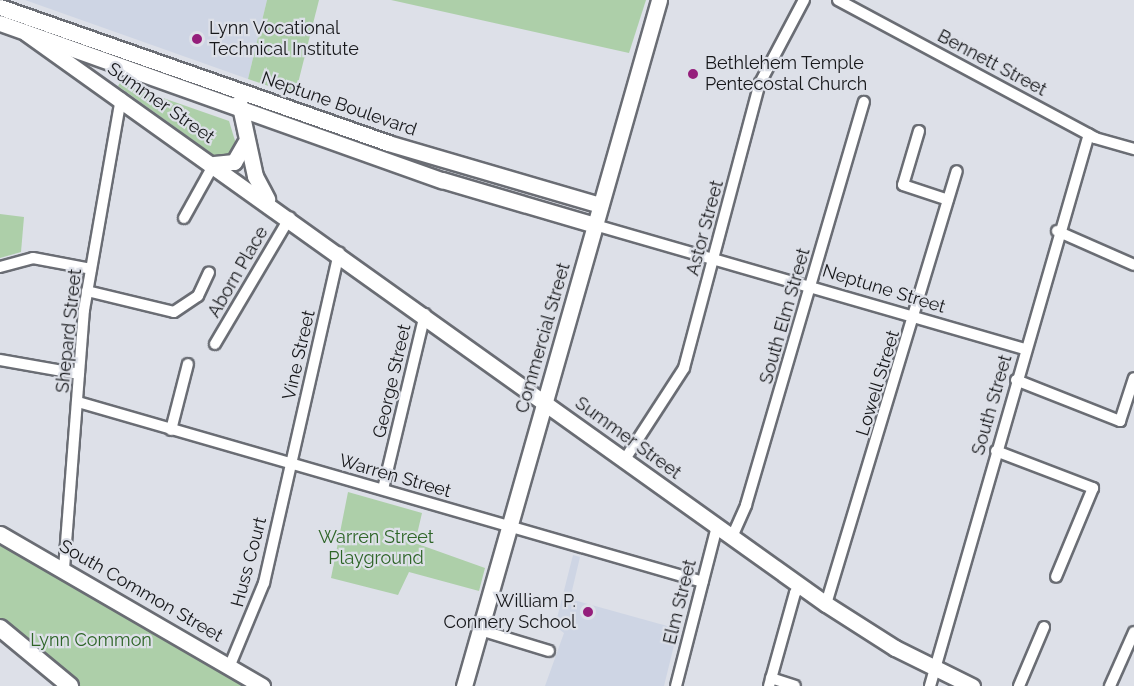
<!DOCTYPE html>
<style>
body{margin:0}
#map{position:relative;width:1134px;height:686px;overflow:hidden;background:#dde0e8;font-family:Raleway,sans-serif}
div>[style]{position:absolute}
.built>*{inset:0;background:#ced5e4}
.green>*{inset:0;background:#adcfa9}
.roads{filter:drop-shadow(2px 0 #6a6d74) drop-shadow(-2px 0 #6a6d74) drop-shadow(0 2px #6a6d74) drop-shadow(0 -2px #6a6d74)}
.street>*{height:10px;margin:-5px;padding:0 5px;transform-origin:5px;border-radius:5px;background:#fff}
.secondary>*{height:15px;margin:-7.5px;padding:0 7.5px;transform-origin:7.5px;border-radius:7.5px;background:#fff}
.primary>*{height:16px;margin:-8px;padding:0 8px;transform-origin:8px;border-radius:8px;background:#fff}
.dots>*{width:16px;height:16px;translate:-50% -50%;box-sizing:border-box;border:3px solid #dde0e8;border-radius:50%}
span{translate:-50% -50%;white-space:nowrap;text-align:center;line-height:1.15;-webkit-text-stroke:4.5px #dde0e8;paint-order:stroke}
.poi-label{font-size:18px;color:#17181b}
.left{translate:0 -50%;text-align:left}
.right{translate:-100% -50%;text-align:right}
.street-label{font-size:18px;color:#17181b}
.park-label{font-size:18px;color:#2e6528}
</style>
<div id="map">
<div class="built">
<div style="clip-path:polygon(25px 0,267px 0,248px 79px)"></div>
<div style="clip-path:polygon(573px 555px,580px 557px,570px 599px,678px 629px,664px 686px,545px 686px,564px 633px,555px 626px)"></div>
</div>
<div class="green">
<div style="clip-path:polygon(267px 0,319px 0,295px 95px,248px 79px)"></div>
<div style="clip-path:polygon(391px 0,646px 0,629px 53px)"></div>
<div style="clip-path:polygon(120px 83px,229px 121px,236px 144px,231px 155px,215px 156px,118px 86px)"></div>
<div style="clip-path:polygon(0 214px,24px 217px,21px 252px,0 258px)"></div>
<div style="clip-path:polygon(348px 492px,422px 513px,415px 543px,485px 568px,479px 591px,409px 572px,398px 595px,331px 578px)"></div>
<div style="clip-path:polygon(0 542px,250px 686px,78px 686px,0 622px)"></div>
</div>
<div class="roads">
<div class="street">
<div style="left:838px;top:0;width:292px;rotate:28.2deg"></div>
<div style="left:1095px;top:138px;width:41px;rotate:15.8deg"></div>
<div style="left:919px;top:131px;width:56px;rotate:106.5deg"></div>
<div style="left:903px;top:185px;width:47px;rotate:18.4deg"></div>
<div style="left:184px;top:218px;width:62px;rotate:-60.9deg"></div>
<div style="left:595px;top:225px;width:447px;rotate:16.1deg"></div>
<div style="left:1057px;top:231px;width:84px;rotate:23.8deg"></div>
<div style="left:0;top:267px;width:34px;rotate:-15deg"></div>
<div style="left:33px;top:258px;width:59px;rotate:10.7deg"></div>
<div style="left:87px;top:291px;width:89px;rotate:13.6deg"></div>
<div style="left:174px;top:312px;width:29px;rotate:-34deg"></div>
<div style="left:198px;top:296px;width:26px;rotate:-65deg"></div>
<div style="left:215px;top:344px;width:147px;rotate:-59.4deg"></div>
<div style="left:0;top:360px;width:80px;rotate:10deg"></div>
<div style="left:1016px;top:380px;width:112px;rotate:21.5deg"></div>
<div style="left:1120px;top:421px;width:45px;rotate:-72deg"></div>
<div style="left:78px;top:402px;width:650px;rotate:16.07deg"></div>
<div style="left:171px;top:430px;width:68px;rotate:-75.6deg"></div>
<div style="left:996px;top:451px;width:104px;rotate:20.9deg"></div>
<div style="left:1093px;top:488px;width:96px;rotate:112.6deg"></div>
<div style="left:625px;top:459px;width:108px;rotate:-57deg"></div>
<div style="left:684px;top:368px;width:295px;rotate:-75.1deg"></div>
<div style="left:760px;top:83px;width:94px;rotate:-62.1deg"></div>
<div style="left:383px;top:489px;width:180px;rotate:-76.5deg"></div>
<div style="left:732px;top:537px;width:35px;rotate:-66deg"></div>
<div style="left:746px;top:505px;width:420px;rotate:-73.7deg"></div>
<div style="left:64px;top:569px;width:260px;rotate:-85.6deg"></div>
<div style="left:84px;top:310px;width:215px;rotate:-80.1deg"></div>
<div style="left:826px;top:604px;width:452px;rotate:-73.2deg"></div>
<div style="left:480px;top:630px;width:72px;rotate:16.9deg"></div>
<div style="left:230px;top:665px;width:89px;rotate:-67.5deg"></div>
<div style="left:264px;top:583px;width:339px;rotate:-77.2deg"></div>
<div style="left:771px;top:678px;width:25px;rotate:18deg"></div>
<div style="left:676px;top:686px;width:165px;rotate:-75.6deg"></div>
<div style="left:769px;top:686px;width:97px;rotate:-74.4deg"></div>
<div style="left:795px;top:593px;width:9px;rotate:-49deg"></div>
<div style="left:930px;top:686px;width:574px;rotate:-73.93deg"></div>
<div style="left:1019px;top:686px;width:64px;rotate:-67deg"></div>
<div style="left:1110px;top:686px;width:59px;rotate:-66deg"></div>
</div>
<div class="secondary">
<div style="left:0;top:7px;width:411px;rotate:19.3deg"></div>
<div style="left:388px;top:143px;width:221px;rotate:16.3deg"></div>
<div style="left:0;top:23px;width:469px;rotate:19.6deg"></div>
<div style="left:442px;top:180px;width:159px;rotate:16.4deg"></div>
<div style="left:26px;top:33px;width:983px;rotate:35.52deg"></div>
<div style="left:826px;top:604px;width:82px;rotate:32.5deg"></div>
<div style="left:895px;top:648px;width:86px;rotate:26.3deg"></div>
<div style="left:239px;top:102px;width:76px;rotate:77.8deg"></div>
<div style="left:255px;top:176px;width:26px;rotate:62deg"></div>
<div style="left:214px;top:164px;width:20px;rotate:-6deg"></div>
<div style="left:234px;top:162px;width:22px;rotate:-60deg"></div>
<div style="left:0;top:534px;width:303px;rotate:30.1deg"></div>
<div style="left:464px;top:686px;width:713px;rotate:-74.13deg"></div>
</div>
<div class="primary">
<div style="left:0;top:628px;width:91px;rotate:39.6deg"></div>
</div>
</div>
<div class="dots">
<div style="left:197px;top:39px;background:#951e7b"></div>
<div style="left:693px;top:74px;background:#951e7b"></div>
<div style="left:588px;top:612px;background:#951e7b"></div>
</div>
<div class="poi-label">
<span class="left" style="left:209px;top:39px">Lynn Vocational<br>Technical Institute</span>
<span class="left" style="left:705px;top:74px">Bethlehem Temple<br>Pentecostal Church</span>
<span class="right" style="left:576px;top:612px">William P.<br>Connery School</span>
</div>
<div class="street-label">
<span style="left:992px;top:63px;rotate:28deg">Bennett Street</span>
<span style="left:161px;top:103px;rotate:35deg">Summer Street</span>
<span style="left:339px;top:104px;rotate:19deg">Neptune Boulevard</span>
<span style="left:705px;top:228px;rotate:-75deg">Astor Street</span>
<span style="left:238px;top:272px;rotate:-60deg">Aborn Place</span>
<span style="left:884px;top:289px;rotate:17deg">Neptune Street</span>
<span style="left:785px;top:316px;rotate:-74deg">South Elm Street</span>
<span style="left:69px;top:331px;rotate:-84deg">Shepard Street</span>
<span style="left:543px;top:338px;rotate:-74deg">Commercial Street</span>
<span style="left:299px;top:355px;rotate:-77deg">Vine Street</span>
<span style="left:392px;top:381px;rotate:-77deg">George Street</span>
<span style="left:878px;top:383px;rotate:-73deg">Lowell Street</span>
<span style="left:992px;top:405px;rotate:-74deg">South Street</span>
<span style="left:628px;top:438px;rotate:36deg">Summer Street</span>
<span style="left:395px;top:476px;rotate:16deg">Warren Street</span>
<span style="left:249px;top:562px;rotate:-75deg">Huss Court</span>
<span style="left:141px;top:591px;rotate:30deg">South Common Street</span>
<span style="left:680px;top:602px;rotate:-76deg">Elm Street</span>
</div>
<div class="park-label">
<span style="left:376px;top:548px">Warren Street<br>Playground</span>
<span style="left:91px;top:640px">Lynn Common</span>
</div>
</div>
